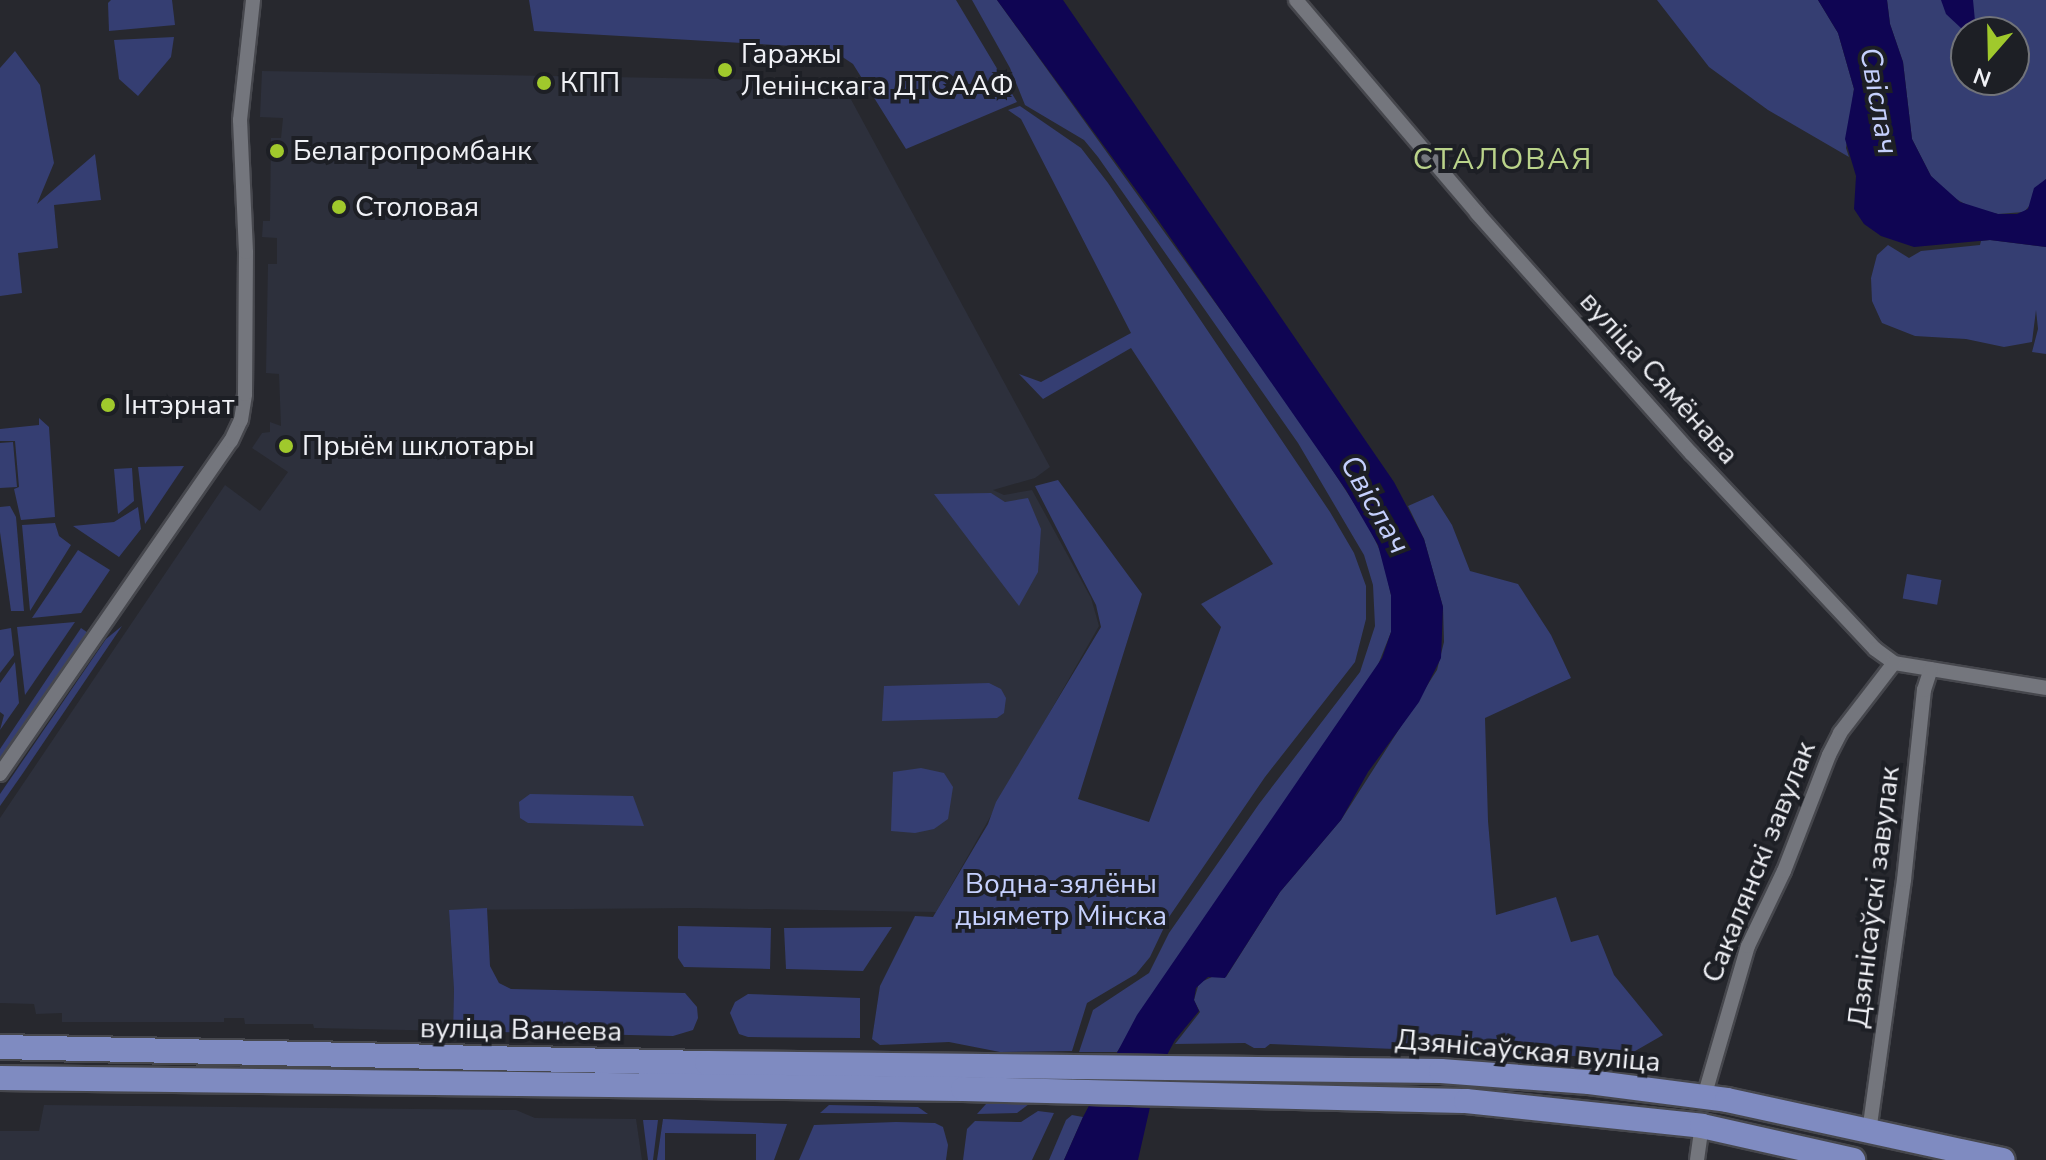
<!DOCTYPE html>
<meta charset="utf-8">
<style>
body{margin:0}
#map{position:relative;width:2046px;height:1160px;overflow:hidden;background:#27282e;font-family:"Nunito Sans",sans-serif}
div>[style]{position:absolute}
.built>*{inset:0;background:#2d303c}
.green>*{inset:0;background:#353e72;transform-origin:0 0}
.water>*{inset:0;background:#0f0553}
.roads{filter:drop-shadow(2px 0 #46474d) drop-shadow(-2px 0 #46474d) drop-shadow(0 2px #46474d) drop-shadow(0 -2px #46474d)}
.minor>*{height:14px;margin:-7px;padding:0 7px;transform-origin:7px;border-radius:7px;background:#74767d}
.primary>*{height:24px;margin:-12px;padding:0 12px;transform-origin:12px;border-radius:12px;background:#7f8bc1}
.dots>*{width:22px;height:22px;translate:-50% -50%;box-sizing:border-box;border:4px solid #1d1f25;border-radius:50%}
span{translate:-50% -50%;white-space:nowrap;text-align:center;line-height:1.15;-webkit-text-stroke:8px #1d1f25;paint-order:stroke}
.poi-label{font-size:28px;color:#f0f1f6}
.left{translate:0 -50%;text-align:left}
.street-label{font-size:28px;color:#f0f1f6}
.park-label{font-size:28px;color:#c6d1fe}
.water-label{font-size:30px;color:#c5d0fd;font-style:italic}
.neighbourhood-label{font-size:30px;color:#bad38a;letter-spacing:2px}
.north{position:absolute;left:1950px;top:16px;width:80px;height:80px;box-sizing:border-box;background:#1d1f25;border:2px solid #717379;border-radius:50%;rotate:200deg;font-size:22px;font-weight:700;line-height:32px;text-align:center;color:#f0f1f6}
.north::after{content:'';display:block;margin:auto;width:28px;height:36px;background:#a0c92c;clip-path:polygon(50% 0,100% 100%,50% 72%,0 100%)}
</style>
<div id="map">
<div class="built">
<div style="clip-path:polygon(262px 71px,841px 81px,1050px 467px,1035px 478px,993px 490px,1004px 495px,1032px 490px,1091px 598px,1099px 626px,936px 912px,694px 908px,449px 910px,454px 990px,453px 1031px,314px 1028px,313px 1024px,245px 1024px,244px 1018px,224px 1018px,224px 1022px,62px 1022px,62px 1013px,36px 1014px,34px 1004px,0 1003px,0 818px,225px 485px,260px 511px,288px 472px,252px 448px,262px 433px,270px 432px,270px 422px,281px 426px,279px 374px,266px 373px,268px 264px,277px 264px,277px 238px,262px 237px,263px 221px,270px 221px,271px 138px,281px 138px,283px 118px,260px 117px)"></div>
<div style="clip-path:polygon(44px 1105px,516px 1110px,535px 1118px,636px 1119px,642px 1160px,0 1160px,0 1131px,39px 1131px)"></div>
</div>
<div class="green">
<div style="clip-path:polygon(111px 0,172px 0,175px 25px,109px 31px,108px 3px)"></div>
<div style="clip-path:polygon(529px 0,956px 0,1017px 102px,906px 149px,853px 64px,829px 48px,534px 31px)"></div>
<div style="clip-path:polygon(972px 0,997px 0,1299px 419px,1367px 523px,1382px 555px,1391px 595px,1391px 632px,1376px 670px,1117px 1052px,1079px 1052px,1093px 1010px,1149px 973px,1169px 933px,1259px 804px,1360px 672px,1375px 626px,1373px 585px,1364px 555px,1298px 443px,1098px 157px,1084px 140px,1025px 105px,1010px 68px)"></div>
<div style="clip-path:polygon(1657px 0,1818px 0,1838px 33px,1854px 89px,1846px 148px,1849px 157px,1768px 110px,1709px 67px)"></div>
<div style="clip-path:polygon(evenodd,1887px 0,2046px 0,2046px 179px,2033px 193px,2031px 204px,2024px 212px,1998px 214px,1972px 208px,1949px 195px,1931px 176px,1912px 139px,1903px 62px,1890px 24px,1887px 0,1966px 32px,2014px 32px,2014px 80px,1966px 80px,1966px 32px)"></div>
<div style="clip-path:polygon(174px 37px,171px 57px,138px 96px,119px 79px,114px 40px)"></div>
<div style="clip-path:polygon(15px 51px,40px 85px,54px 163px,37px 204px,95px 154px,101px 200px,54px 205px,58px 248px,18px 253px,22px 293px,0 296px,0 68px)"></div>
<div style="clip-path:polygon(1020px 106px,1081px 148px,1108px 183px,1330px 512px,1354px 553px,1366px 586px,1366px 619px,1355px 662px,1265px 777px,1169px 917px,1150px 957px,1136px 974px,1087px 1003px,1072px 1051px,1000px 1052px,949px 1042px,880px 1045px,872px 1039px,880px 986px,915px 916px,933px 917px,988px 824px,996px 802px,1101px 627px,1096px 605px,1035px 486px,1058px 480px,1142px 594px,1078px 799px,1149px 822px,1221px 627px,1201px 604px,1273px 564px,1131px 348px,1043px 399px,1019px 374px,1041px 382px,1131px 333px,1021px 119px,1008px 110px)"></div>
<div style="clip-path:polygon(1990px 240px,2046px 247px,2046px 354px,2032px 352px,2038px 329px,2036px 310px,2032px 342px,2004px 347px,1966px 339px,1915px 336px,1882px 323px,1872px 301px,1871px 278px,1877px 255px,1888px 245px,1909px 258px,1921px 251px,1980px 245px,1981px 241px)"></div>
<div style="clip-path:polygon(39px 418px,49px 427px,55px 517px,21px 520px,14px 489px,19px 487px,15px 441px,0 441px,0 429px,39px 425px)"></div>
<div style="clip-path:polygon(13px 442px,17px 487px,0 488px,0 443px)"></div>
<div style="clip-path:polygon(184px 466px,145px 524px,138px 467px)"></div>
<div style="clip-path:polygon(132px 468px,134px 501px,118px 514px,114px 469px)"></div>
<div style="clip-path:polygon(991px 493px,1005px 502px,1028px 498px,1041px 529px,1038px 572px,1019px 606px,934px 494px)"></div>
<div style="clip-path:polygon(1433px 495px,1452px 525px,1470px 571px,1518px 584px,1551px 635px,1571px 678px,1485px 718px,1488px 821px,1496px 915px,1556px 897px,1571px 942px,1598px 935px,1614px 975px,1663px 1035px,1623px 1058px,1270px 1044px,1265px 1048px,1254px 1048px,1245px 1043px,1175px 1044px,1200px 1012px,1194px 1000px,1199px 983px,1214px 976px,1226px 977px,1280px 892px,1341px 820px,1437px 670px,1444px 642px,1443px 607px,1424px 539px,1408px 506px)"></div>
<div style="clip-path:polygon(10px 506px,16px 517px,24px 611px,11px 611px,0 532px,0 507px)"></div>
<div style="clip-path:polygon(138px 507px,141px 529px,119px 557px,73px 526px,114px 522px)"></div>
<div style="clip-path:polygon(55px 523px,59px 536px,71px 545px,30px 611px,22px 525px)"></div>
<div style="clip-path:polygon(78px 550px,110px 570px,81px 613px,32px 618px)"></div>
<div style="left:1907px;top:574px;width:35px;height:25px;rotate:10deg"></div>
<div style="clip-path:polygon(75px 622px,25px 695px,17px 627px)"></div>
<div style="clip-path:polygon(122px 626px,23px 773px,0 806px,0 794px,106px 639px)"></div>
<div style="clip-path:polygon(11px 628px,14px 655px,0 673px,0 630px)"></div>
<div style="clip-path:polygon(81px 628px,91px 635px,0 765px,0 749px)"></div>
<div style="clip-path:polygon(15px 662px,19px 703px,0 730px,4px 715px,0 712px,0 683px)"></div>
<div style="clip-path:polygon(989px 683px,1001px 689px,1006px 698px,1004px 713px,997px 718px,882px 721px,884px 686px)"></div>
<div style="clip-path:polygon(921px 768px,944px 773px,953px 787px,948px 819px,934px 829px,915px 833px,891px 831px,893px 772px)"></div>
<div style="clip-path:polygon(530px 794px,633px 796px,644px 826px,528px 823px,520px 818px,519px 802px)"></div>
<div style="clip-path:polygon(487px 908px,490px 966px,499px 983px,511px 989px,685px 993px,697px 1007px,698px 1018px,693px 1030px,673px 1036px,453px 1031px,454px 990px,449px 910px)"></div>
<div style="clip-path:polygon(678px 926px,771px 928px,770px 969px,684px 967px,678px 958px)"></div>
<div style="clip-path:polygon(892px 927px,863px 971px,786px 969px,784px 928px)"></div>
<div style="clip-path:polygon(748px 994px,860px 998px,860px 1038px,748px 1037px,739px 1034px,730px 1013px,735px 1002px)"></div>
<div style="clip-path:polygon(986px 1104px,1029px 1104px,1017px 1113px,977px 1114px)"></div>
<div style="clip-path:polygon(829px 1105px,918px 1107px,928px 1114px,820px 1113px)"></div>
<div style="clip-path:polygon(1038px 1111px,1054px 1113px,1032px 1160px,963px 1160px,967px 1129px,975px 1121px,1021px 1122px)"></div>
<div style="clip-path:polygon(1072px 1115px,1083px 1117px,1064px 1160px,1049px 1160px,1066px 1120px)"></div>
<div style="clip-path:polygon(663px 1119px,787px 1124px,774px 1160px,756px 1160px,756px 1134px,665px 1133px,665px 1160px,657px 1160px)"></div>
<div style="clip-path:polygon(643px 1120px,658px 1120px,653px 1160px,648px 1160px)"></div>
<div style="clip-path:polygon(896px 1122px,935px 1123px,943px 1127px,948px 1145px,946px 1160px,799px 1160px,814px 1125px)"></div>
</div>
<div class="water">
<div style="clip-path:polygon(997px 0,1063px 0,1394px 482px,1424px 539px,1443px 607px,1441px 658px,1419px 702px,1368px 772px,1341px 820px,1280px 892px,1225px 978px,1208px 977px,1196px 988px,1194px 1000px,1199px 1011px,1175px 1040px,1158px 1072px,1138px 1160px,1064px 1160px,1083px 1117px,1137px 1015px,1382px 658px,1391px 632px,1391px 595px,1378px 545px,1346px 490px,1156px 217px)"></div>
<div style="clip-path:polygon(1818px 0,1887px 0,1890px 24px,1903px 62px,1912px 139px,1931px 176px,1960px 202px,1998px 214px,2017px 214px,2028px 209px,2034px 188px,2046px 179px,2046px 247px,1990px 240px,1914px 247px,1881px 236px,1864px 224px,1854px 209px,1856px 176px,1845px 139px,1854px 89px,1838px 33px)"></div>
<div style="clip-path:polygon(1941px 0,1973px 0,1975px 21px,1970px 29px,1962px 29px,1946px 14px)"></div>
</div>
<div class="roads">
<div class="minor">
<div style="left:1296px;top:0;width:280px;rotate:49.6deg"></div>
<div style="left:1477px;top:213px;width:322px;rotate:48.3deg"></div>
<div style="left:1691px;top:453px;width:269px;rotate:46.8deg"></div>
<div style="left:1875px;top:649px;width:24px;rotate:36deg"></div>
<div style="left:1894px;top:663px;width:154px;rotate:9.3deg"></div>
<div style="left:0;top:774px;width:405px;rotate:-55.3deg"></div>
<div style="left:231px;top:441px;width:23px;rotate:-65deg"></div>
<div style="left:241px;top:420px;width:26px;rotate:-81deg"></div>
<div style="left:245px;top:394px;width:142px;rotate:-89.6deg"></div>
<div style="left:246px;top:252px;width:132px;rotate:-92.6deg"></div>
<div style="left:240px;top:120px;width:121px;rotate:-83.8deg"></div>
<div style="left:1704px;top:1097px;width:157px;rotate:-73.8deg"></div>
<div style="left:1748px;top:946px;width:83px;rotate:-64.4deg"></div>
<div style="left:1784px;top:871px;width:124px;rotate:-68.8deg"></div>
<div style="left:1829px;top:755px;width:25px;rotate:-63deg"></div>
<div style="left:1840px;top:733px;width:88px;rotate:-52.4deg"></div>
<div style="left:1869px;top:1132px;width:254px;rotate:-82.1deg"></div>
<div style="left:1904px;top:880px;width:191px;rotate:-84deg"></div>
<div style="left:1924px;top:690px;width:22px;rotate:-72deg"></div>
<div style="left:1697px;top:1160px;width:34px;rotate:-82deg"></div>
</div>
<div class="primary">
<div style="left:0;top:1047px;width:707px;rotate:1.3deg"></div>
<div style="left:707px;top:1063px;width:734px;rotate:0.62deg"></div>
<div style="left:1441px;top:1071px;width:148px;rotate:4.3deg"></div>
<div style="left:1589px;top:1082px;width:139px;rotate:7.4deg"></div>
<div style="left:1727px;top:1100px;width:282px;rotate:12.3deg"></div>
<div style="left:0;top:1078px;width:963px;rotate:0.65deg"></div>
<div style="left:963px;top:1089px;width:503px;rotate:1.37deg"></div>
<div style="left:1466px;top:1101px;width:237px;rotate:6deg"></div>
<div style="left:1702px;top:1126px;width:155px;rotate:12.7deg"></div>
</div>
</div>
<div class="dots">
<div style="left:725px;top:70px;background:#a0c92c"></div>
<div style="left:544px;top:83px;background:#a0c92c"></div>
<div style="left:277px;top:151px;background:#a0c92c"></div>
<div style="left:339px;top:207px;background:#a0c92c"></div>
<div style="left:108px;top:405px;background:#a0c92c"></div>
<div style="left:286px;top:446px;background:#a0c92c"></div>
</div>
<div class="poi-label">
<span class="left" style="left:741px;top:70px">Гаражы<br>Ленінскага ДТСААФ</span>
<span class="left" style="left:560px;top:83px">КПП</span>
<span class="left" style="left:293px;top:151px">Белагропромбанк</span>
<span class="left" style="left:355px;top:207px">Столовая</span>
<span class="left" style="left:124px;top:405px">Інтэрнат</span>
<span class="left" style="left:302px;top:446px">Прыём шклотары</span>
</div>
<div class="street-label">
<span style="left:1659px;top:378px;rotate:48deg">вуліца Сямёнава</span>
<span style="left:1759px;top:862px;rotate:-68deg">Сакалянскі завулак</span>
<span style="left:1874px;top:897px;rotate:-83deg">Дзянісаўскі завулак</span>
<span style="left:521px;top:1030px;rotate:1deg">вуліца Ванеева</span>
<span style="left:1528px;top:1051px;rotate:5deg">Дзянісаўская вуліца</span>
</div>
<div class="park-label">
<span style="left:1061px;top:900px">Водна-зялёны<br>дыяметр Мінска</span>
</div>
<div class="water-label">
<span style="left:1878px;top:101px;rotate:80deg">Свіслач</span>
<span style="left:1374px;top:505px;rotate:60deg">Свіслач</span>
</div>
<div class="neighbourhood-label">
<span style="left:1503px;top:160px">СТАЛОВАЯ</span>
</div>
<div class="north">N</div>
</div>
